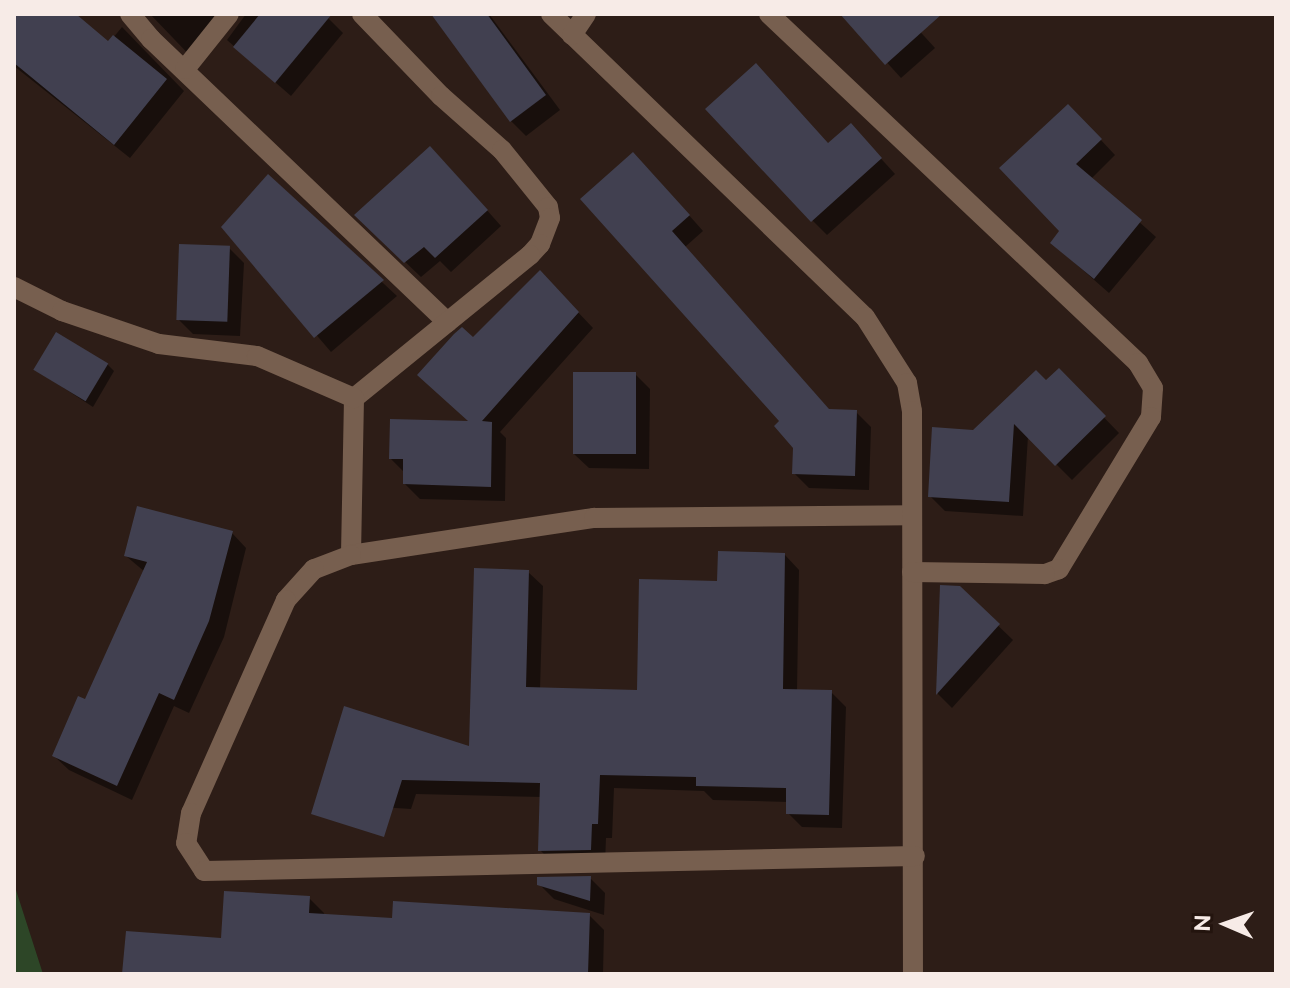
<!DOCTYPE html>
<style>
body{margin:0}
#map{position:relative;width:1290px;height:988px;overflow:hidden;background:#2d1d17;font-family:Raleway,sans-serif}
div>[style]{position:absolute}
.green>*{inset:0;background:#2d4627}
.shadow>*{inset:0;background:#0007}
.building>*{inset:0;background:#414050;transform-origin:0 0}
.minor>*{height:20px;margin:-10px;padding:0 10px;transform-origin:10px;border-radius:10px;background:#775f4f}
span{translate:-50% -50%;white-space:nowrap;text-align:center;line-height:1.15;-webkit-text-stroke:7px #23140e;paint-order:stroke}
.frame{position:absolute;inset:0;border:16px solid #f7ebe7;pointer-events:none}
.north{position:absolute;left:1186px;top:884px;width:80px;height:80px;-webkit-text-stroke:6px #23140e;paint-order:stroke;rotate:272deg;font-size:22px;font-weight:700;line-height:32px;text-align:center;color:#f7ebe7}
.north::after{content:'';display:block;margin:auto;width:28px;height:36px;background:#f7ebe7;clip-path:polygon(50% 0,100% 100%,50% 72%,0 100%)}
</style>
<div id="map">
<div class="green">
<div style="clip-path:polygon(14px 882px,15px 887px,43px 974px,14px 974px)"></div>
</div>
<div class="shadow">
<div style="clip-path:polygon(18px 14px,73px 14px,108px 44px,122px 27px,184px 91px,130px 158px,14px 66px,14px 19px)"></div>
<div style="clip-path:polygon(150px 14px,243px 14px,234px 20px,198px 64px)"></div>
<div style="clip-path:polygon(246px 14px,324px 14px,343px 33px,291px 96px,227px 40px)"></div>
<div style="clip-path:polygon(438px 14px,489px 14px,560px 110px,526px 136px,511px 121px)"></div>
<div style="clip-path:polygon(843px 14px,904px 14px,935px 48px,901px 78px)"></div>
<div style="clip-path:polygon(1083px 121px,1115px 155px,1091px 179px,1156px 237px,1109px 293px,1052px 243px,1062px 231px)"></div>
<div style="clip-path:polygon(865px 141px,895px 174px,827px 235px,812px 220px,829px 145px)"></div>
<div style="clip-path:polygon(445px 163px,501px 226px,451px 272px,440px 261px,421px 277px,357px 216px)"></div>
<div style="clip-path:polygon(648px 169px,703px 231px,685px 247px,830px 411px,856px 412px,871px 427px,869px 490px,809px 488px,794px 473px,795px 447px,781px 421px,583px 200px)"></div>
<div style="clip-path:polygon(268px 176px,397px 296px,331px 352px,224px 227px)"></div>
<div style="clip-path:polygon(229px 248px,244px 263px,240px 336px,193px 334px,178px 319px)"></div>
<div style="clip-path:polygon(555px 288px,593px 328px,500px 432px,506px 438px,505px 501px,420px 499px,405px 484px,405px 473px,391px 459px,471px 423px,473px 340px)"></div>
<div style="clip-path:polygon(107px 364px,114px 371px,93px 407px,36px 370px)"></div>
<div style="clip-path:polygon(1059px 371px,1119px 433px,1072px 480px,1028px 436px,1023px 516px,945px 511px,930px 496px)"></div>
<div style="clip-path:polygon(635px 374px,650px 389px,649px 469px,589px 468px,574px 454px)"></div>
<div style="clip-path:polygon(232px 533px,246px 548px,224px 637px,189px 713px,174px 706px,132px 800px,69px 770px,54px 756px,86px 702px,145px 572px,126px 556px)"></div>
<div style="clip-path:polygon(785px 555px,799px 570px,797px 691px,831px 692px,846px 707px,842px 828px,802px 827px,788px 813px,788px 802px,713px 800px,704px 791px,614px 788px,612px 838px,606px 838px,605px 864px,555px 865px,540px 850px,542px 797px,416px 794px,411px 809px,335px 804px,471px 749px,528px 572px,543px 586px,540px 690px,639px 692px,719px 583px)"></div>
<div style="clip-path:polygon(941px 587px,959px 588px,1013px 640px,952px 708px,938px 694px)"></div>
<div style="clip-path:polygon(590px 878px,605px 893px,604px 915px,554px 899px,539px 884px)"></div>
<div style="clip-path:polygon(309px 898px,324px 913px,339px 974px,124px 974px,223px 940px)"></div>
<div style="clip-path:polygon(589px 915px,604px 930px,603px 974px,397px 974px)"></div>
</div>
<div class="building">
<div style="clip-path:polygon(14px 14px,76px 14px,108px 41px,113px 35px,167px 79px,114px 145px,14px 63px)"></div>
<div style="clip-path:polygon(260px 14px,332px 14px,275px 83px,233px 47px)"></div>
<div style="clip-path:polygon(431px 14px,487px 14px,546px 95px,510px 122px)"></div>
<div style="clip-path:polygon(840px 14px,942px 14px,885px 65px)"></div>
<div style="clip-path:polygon(756px 63px,828px 143px,851px 123px,882px 158px,811px 222px,705px 109px)"></div>
<div style="clip-path:polygon(1068px 104px,1102px 139px,1076px 164px,1142px 220px,1094px 279px,1050px 243px,1059px 231px,999px 168px)"></div>
<div style="clip-path:polygon(430px 146px,488px 210px,435px 258px,424px 247px,404px 263px,354px 215px)"></div>
<div style="clip-path:polygon(633px 152px,690px 215px,672px 231px,829px 409px,857px 410px,855px 476px,792px 474px,793px 448px,774px 426px,779px 421px,580px 199px)"></div>
<div style="clip-path:polygon(268px 174px,384px 280px,314px 338px,221px 227px)"></div>
<div style="left:179px;top:244px;width:51px;height:76px;rotate:2deg"></div>
<div style="clip-path:polygon(540px 270px,579px 312px,482px 421px,492px 422px,491px 487px,403px 484px,403px 459px,389px 459px,390px 419px,468px 421px,417px 375px,454px 334px,462px 327px,473px 337px)"></div>
<div style="left:56px;top:332px;width:61px;height:44px;rotate:31deg"></div>
<div style="clip-path:polygon(1059px 368px,1106px 416px,1055px 466px,1014px 424px,1009px 502px,928px 497px,932px 427px,973px 430px,1036px 370px,1046px 380px)"></div>
<div style="left:573px;top:372px;width:63px;height:82px"></div>
<div style="clip-path:polygon(137px 506px,233px 531px,209px 621px,174px 700px,159px 693px,117px 786px,52px 756px,78px 696px,85px 699px,147px 562px,124px 556px)"></div>
<div style="clip-path:polygon(718px 551px,785px 553px,783px 689px,832px 690px,829px 815px,786px 814px,786px 788px,696px 786px,696px 777px,600px 775px,598px 824px,592px 824px,591px 850px,538px 851px,540px 783px,402px 780px,384px 837px,311px 814px,344px 706px,469px 746px,474px 568px,529px 570px,526px 687px,637px 690px,639px 579px,717px 581px)"></div>
<div style="clip-path:polygon(940px 585px,960px 586px,1000px 624px,936px 695px)"></div>
<div style="clip-path:polygon(591px 876px,590px 901px,537px 885px,537px 877px)"></div>
<div style="clip-path:polygon(224px 891px,310px 896px,309px 913px,392px 918px,393px 901px,590px 913px,588px 974px,122px 974px,126px 931px,221px 938px)"></div>
</div>
<div class="minor">
<div style="left:130px;top:14px;width:33px;rotate:50deg"></div>
<div style="left:151px;top:39px;width:410px;rotate:43.7deg"></div>
<div style="left:362px;top:14px;width:114px;rotate:46.1deg"></div>
<div style="left:441px;top:96px;width:81px;rotate:41.5deg"></div>
<div style="left:502px;top:150px;width:73px;rotate:51.1deg"></div>
<div style="left:548px;top:207px;width:11px;rotate:80deg"></div>
<div style="left:550px;top:218px;width:28px;rotate:111deg"></div>
<div style="left:540px;top:244px;width:15px;rotate:132deg"></div>
<div style="left:530px;top:255px;width:227px;rotate:140.9deg"></div>
<div style="left:354px;top:398px;width:157px;rotate:91.1deg"></div>
<div style="left:351px;top:555px;width:246px;rotate:-8.7deg"></div>
<div style="left:594px;top:518px;width:317px;rotate:-0.5deg"></div>
<div style="left:551px;top:14px;width:436px;rotate:44deg"></div>
<div style="left:865px;top:317px;width:78px;rotate:57.5deg"></div>
<div style="left:907px;top:383px;width:28px;rotate:80deg"></div>
<div style="left:912px;top:411px;width:563px;rotate:89.9deg"></div>
<div style="left:769px;top:14px;width:508px;rotate:43.4deg"></div>
<div style="left:1138px;top:363px;width:29px;rotate:59deg"></div>
<div style="left:1153px;top:388px;width:29px;rotate:94deg"></div>
<div style="left:1151px;top:417px;width:178px;rotate:121.2deg"></div>
<div style="left:1059px;top:569px;width:15px;rotate:160deg"></div>
<div style="left:1045px;top:574px;width:133px;rotate:-179.1deg"></div>
<div style="left:572px;top:35px;width:25px;rotate:-56deg"></div>
<div style="left:185px;top:69px;width:70px;rotate:-51.3deg"></div>
<div style="left:14px;top:287px;width:54px;rotate:26.6deg"></div>
<div style="left:62px;top:311px;width:102px;rotate:18.8deg"></div>
<div style="left:159px;top:344px;width:99px;rotate:7deg"></div>
<div style="left:257px;top:356px;width:106px;rotate:23.4deg"></div>
<div style="left:351px;top:555px;width:40px;rotate:159deg"></div>
<div style="left:314px;top:569px;width:42px;rotate:132.1deg"></div>
<div style="left:286px;top:600px;width:233px;rotate:114deg"></div>
<div style="left:191px;top:813px;width:30px;rotate:99deg"></div>
<div style="left:186px;top:843px;width:33px;rotate:57deg"></div>
<div style="left:204px;top:871px;width:711px;rotate:-1.21deg"></div>
</div>
<div class="frame"></div>
<div class="north">N</div>
</div>
